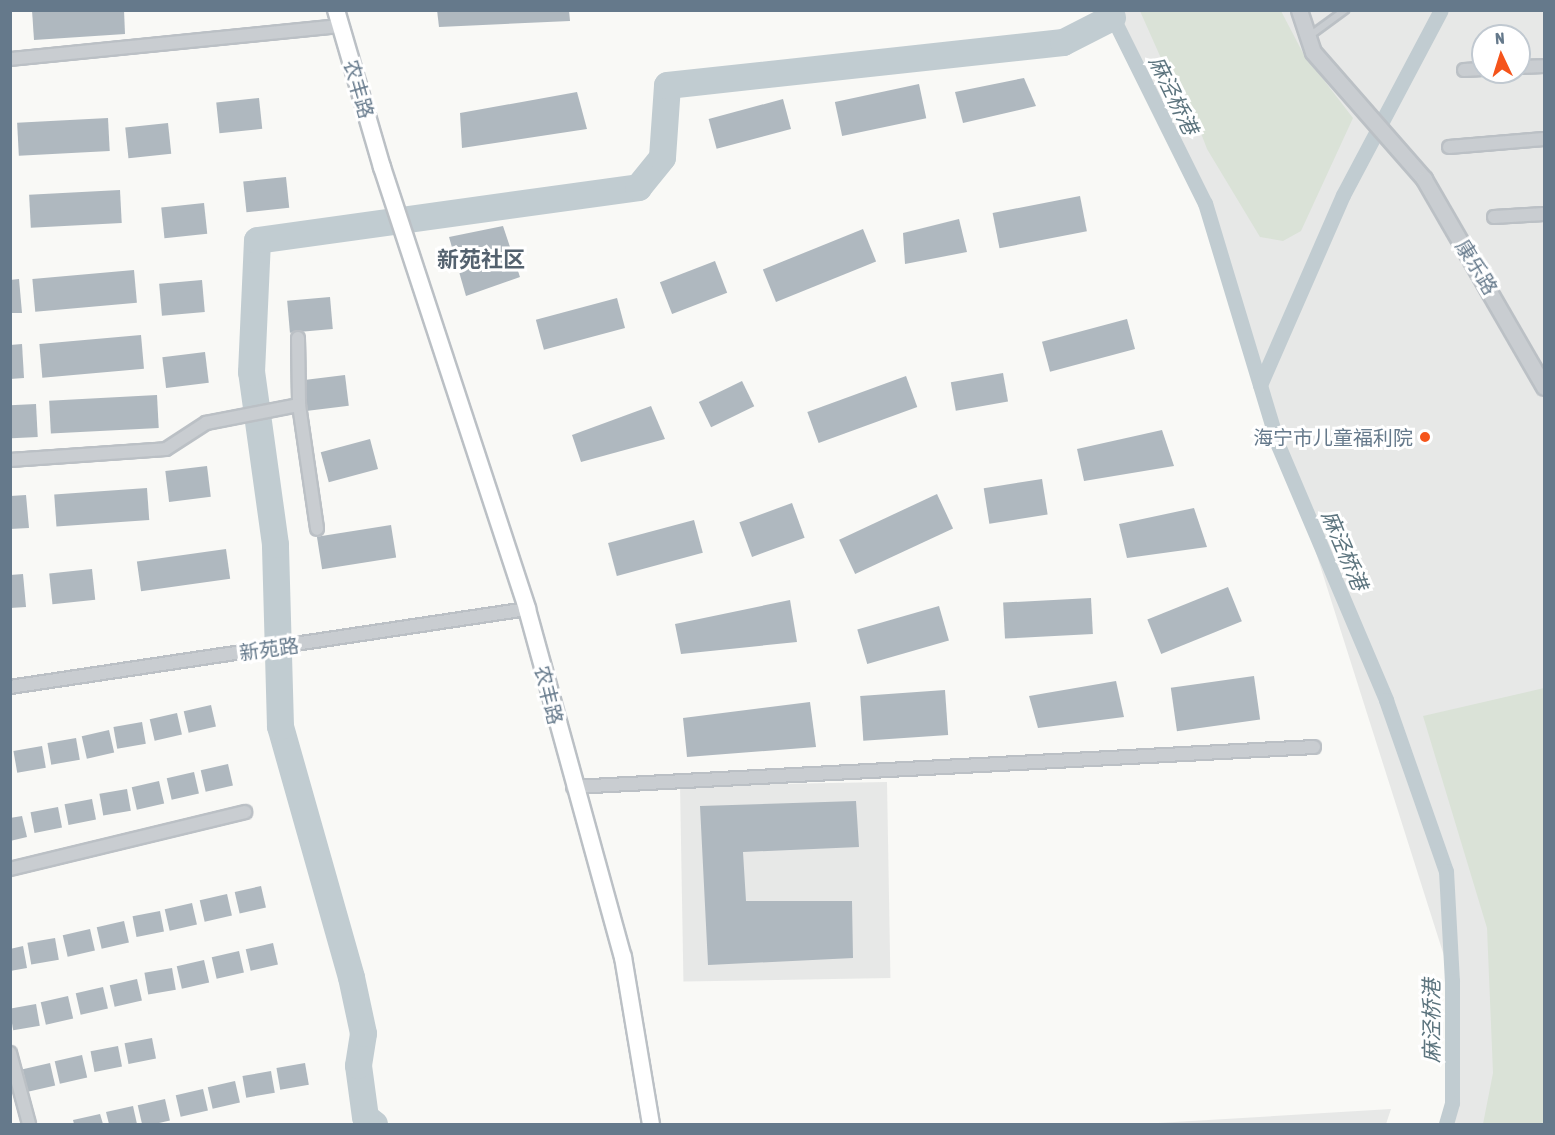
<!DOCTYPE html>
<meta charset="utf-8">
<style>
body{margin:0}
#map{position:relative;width:1555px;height:1135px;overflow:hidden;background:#f9f9f6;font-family:"Asap Condensed","Noto Sans SC",sans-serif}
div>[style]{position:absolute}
.built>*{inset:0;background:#e7e8e7;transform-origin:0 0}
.green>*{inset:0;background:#dae2d7}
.canal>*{height:15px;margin:-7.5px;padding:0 7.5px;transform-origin:7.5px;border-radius:7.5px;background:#c1ccd1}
.river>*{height:27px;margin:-13.5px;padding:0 13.5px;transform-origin:13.5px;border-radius:13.5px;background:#c1ccd1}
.building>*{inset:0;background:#afb8bf;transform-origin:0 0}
.roads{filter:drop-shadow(2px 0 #bbc0c5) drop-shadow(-2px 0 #bbc0c5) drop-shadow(0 2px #bbc0c5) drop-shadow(0 -2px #bbc0c5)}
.service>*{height:6px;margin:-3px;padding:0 3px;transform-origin:3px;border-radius:3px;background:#c9cdd1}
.minor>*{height:12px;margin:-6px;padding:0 6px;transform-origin:6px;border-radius:6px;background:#c9cdd1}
.tertiary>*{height:15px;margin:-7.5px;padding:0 7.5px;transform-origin:7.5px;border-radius:7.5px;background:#c9cdd1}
.secondary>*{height:16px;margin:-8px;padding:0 8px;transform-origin:8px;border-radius:8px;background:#fff}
.dots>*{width:16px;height:16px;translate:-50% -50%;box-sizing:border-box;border:3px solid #fff;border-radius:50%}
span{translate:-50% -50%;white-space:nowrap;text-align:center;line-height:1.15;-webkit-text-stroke:6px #fff;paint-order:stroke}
.street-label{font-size:20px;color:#65798b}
.poi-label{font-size:20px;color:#65798b}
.right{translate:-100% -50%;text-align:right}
.water-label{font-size:21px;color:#5c747e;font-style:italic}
.quarter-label{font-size:22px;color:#54626f;font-weight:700}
.frame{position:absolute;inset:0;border:12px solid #65798b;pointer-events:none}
.north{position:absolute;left:1471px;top:24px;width:60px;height:60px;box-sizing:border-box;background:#fff;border:2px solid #c1c9d1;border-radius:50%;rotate:356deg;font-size:16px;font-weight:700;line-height:24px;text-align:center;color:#65798b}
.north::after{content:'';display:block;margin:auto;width:21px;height:27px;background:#f5541b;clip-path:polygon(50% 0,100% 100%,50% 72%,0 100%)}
</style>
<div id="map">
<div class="built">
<div style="clip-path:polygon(evenodd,1109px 11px,1544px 11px,1544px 1124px,1446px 1124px,1452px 1103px,1452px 981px,1205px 203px,1109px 11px,1483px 36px,1519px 36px,1519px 72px,1483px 72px,1483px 36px)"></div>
<div style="left:887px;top:782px;width:196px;height:207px;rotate:89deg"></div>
<div style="clip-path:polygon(1391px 1109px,1386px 1124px,1141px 1124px)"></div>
</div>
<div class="green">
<div style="clip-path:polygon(1140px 11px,1281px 11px,1303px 53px,1353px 118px,1301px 231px,1283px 241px,1260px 237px,1207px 149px,1185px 91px,1172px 83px)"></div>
<div style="clip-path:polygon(1544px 688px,1544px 1124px,1483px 1124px,1493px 1073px,1487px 928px,1423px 716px)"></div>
</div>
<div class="canal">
<div style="left:1109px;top:10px;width:216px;rotate:63.6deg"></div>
<div style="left:1205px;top:203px;width:253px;rotate:73.2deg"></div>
<div style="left:1278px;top:445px;width:277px;rotate:67deg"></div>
<div style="left:1386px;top:700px;width:181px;rotate:70.7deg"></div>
<div style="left:1446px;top:871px;width:110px;rotate:86.9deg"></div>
<div style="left:1452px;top:981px;width:122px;rotate:90deg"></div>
<div style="left:1452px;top:1103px;width:22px;rotate:106deg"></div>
<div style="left:1260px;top:385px;width:207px;rotate:-66.4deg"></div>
<div style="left:1343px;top:195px;width:209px;rotate:-62.1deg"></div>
</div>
<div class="river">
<div style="left:374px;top:1124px;width:11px;rotate:-142deg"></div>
<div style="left:365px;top:1117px;width:52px;rotate:-97.7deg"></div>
<div style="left:358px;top:1065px;width:32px;rotate:-81deg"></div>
<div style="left:363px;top:1033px;width:57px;rotate:-102.1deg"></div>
<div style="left:351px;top:977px;width:261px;rotate:-105.8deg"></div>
<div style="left:280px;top:726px;width:182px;rotate:-91.6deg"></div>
<div style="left:275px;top:544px;width:174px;rotate:-97.9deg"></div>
<div style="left:251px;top:372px;width:132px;rotate:-87.4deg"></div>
<div style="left:257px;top:240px;width:385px;rotate:-7.9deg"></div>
<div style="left:638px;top:187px;width:38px;rotate:-51deg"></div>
<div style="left:662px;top:157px;width:72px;rotate:-86deg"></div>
<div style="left:667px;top:85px;width:398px;rotate:-6.2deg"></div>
<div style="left:1063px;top:42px;width:55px;rotate:-27deg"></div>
</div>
<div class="building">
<div style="clip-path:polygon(32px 10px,124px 10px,125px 34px,34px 40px)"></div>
<div style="clip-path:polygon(437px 10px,569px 10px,570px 21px,439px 27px)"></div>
<div style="clip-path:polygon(1024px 78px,1036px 106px,963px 123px,955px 92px)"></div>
<div style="left:919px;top:84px;width:35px;height:86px;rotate:78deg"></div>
<div style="clip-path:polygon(577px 92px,587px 129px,462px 148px,460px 113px)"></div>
<div style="left:259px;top:98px;width:31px;height:43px;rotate:84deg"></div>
<div style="left:783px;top:99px;width:31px;height:77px;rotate:75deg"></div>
<div style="left:108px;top:118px;width:33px;height:91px;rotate:87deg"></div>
<div style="left:168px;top:123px;width:31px;height:43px;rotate:84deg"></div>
<div style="left:286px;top:177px;width:31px;height:43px;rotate:84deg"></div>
<div style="left:120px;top:190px;width:33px;height:91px;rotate:87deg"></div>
<div style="left:1080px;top:196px;width:36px;height:89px;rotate:79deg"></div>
<div style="left:204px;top:203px;width:31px;height:43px;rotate:84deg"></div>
<div style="clip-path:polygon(959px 219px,967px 252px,905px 264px,903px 233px)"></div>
<div style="clip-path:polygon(503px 226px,520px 277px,466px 296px,449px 237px)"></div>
<div style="left:863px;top:229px;width:35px;height:108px;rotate:68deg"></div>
<div style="left:715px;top:261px;width:34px;height:59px;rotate:69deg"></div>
<div style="left:134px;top:270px;width:33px;height:102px;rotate:85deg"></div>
<div style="clip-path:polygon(19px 279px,22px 313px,10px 313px,10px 280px)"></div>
<div style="left:202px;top:280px;width:32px;height:43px;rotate:85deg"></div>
<div style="left:330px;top:297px;width:32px;height:43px;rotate:85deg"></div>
<div style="left:617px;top:298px;width:31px;height:84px;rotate:75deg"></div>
<div style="left:1127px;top:319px;width:31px;height:88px;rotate:75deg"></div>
<div style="left:141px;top:335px;width:34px;height:102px;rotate:85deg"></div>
<div style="clip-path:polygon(22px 344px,24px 378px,10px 379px,10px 345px)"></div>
<div style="left:205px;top:352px;width:31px;height:43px;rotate:83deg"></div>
<div style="left:1003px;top:373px;width:29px;height:53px;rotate:80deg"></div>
<div style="left:345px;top:375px;width:31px;height:43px;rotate:83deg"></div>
<div style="left:906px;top:376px;width:33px;height:105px;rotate:70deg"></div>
<div style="left:742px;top:381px;width:28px;height:48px;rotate:64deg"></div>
<div style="left:157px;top:395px;width:33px;height:108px;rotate:87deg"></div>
<div style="left:36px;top:404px;width:33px;height:26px;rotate:87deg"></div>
<div style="clip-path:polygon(651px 406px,665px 439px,581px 462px,572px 435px)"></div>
<div style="clip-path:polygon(1162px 430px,1174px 466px,1084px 481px,1077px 449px)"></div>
<div style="left:370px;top:439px;width:31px;height:51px;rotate:75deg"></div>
<div style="left:207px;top:466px;width:31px;height:42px;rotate:83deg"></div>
<div style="left:1042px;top:479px;width:36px;height:59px;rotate:81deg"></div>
<div style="left:147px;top:488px;width:32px;height:93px;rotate:86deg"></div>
<div style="left:937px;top:494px;width:38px;height:108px;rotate:65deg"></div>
<div style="clip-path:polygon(26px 495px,29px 528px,10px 529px,10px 496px)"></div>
<div style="left:792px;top:503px;width:37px;height:56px;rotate:70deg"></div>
<div style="clip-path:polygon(1194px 508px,1207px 547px,1127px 558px,1119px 524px)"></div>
<div style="left:694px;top:520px;width:34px;height:89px;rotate:75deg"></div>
<div style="left:391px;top:525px;width:33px;height:75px;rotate:81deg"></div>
<div style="left:226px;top:549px;width:30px;height:90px;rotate:82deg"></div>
<div style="left:92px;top:569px;width:31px;height:43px;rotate:84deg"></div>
<div style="clip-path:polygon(23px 574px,26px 607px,10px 608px,10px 575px)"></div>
<div style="left:1228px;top:587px;width:37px;height:87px;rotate:68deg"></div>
<div style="left:1091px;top:598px;width:36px;height:88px;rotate:87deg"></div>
<div style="clip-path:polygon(790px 600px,797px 642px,681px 654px,675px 624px)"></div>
<div style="left:939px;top:606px;width:36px;height:85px;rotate:74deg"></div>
<div style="left:1254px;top:676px;width:44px;height:84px;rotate:82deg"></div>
<div style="clip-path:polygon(1116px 681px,1124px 717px,1038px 728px,1029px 696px)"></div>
<div style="left:945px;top:690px;width:45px;height:85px;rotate:86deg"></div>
<div style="clip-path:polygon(810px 702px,816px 747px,687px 757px,683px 718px)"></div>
<div style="left:211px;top:705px;width:22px;height:28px;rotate:77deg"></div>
<div style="left:177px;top:713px;width:22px;height:28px;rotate:77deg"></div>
<div style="left:142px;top:722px;width:22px;height:29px;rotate:80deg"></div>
<div style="left:109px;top:730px;width:23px;height:28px;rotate:77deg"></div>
<div style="left:76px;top:738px;width:22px;height:29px;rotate:80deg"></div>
<div style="left:42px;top:746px;width:22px;height:29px;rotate:80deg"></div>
<div style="left:228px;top:764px;width:22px;height:28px;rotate:77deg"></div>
<div style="left:194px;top:772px;width:22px;height:28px;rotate:77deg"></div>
<div style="left:159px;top:781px;width:23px;height:28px;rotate:77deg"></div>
<div style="left:127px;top:789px;width:22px;height:28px;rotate:80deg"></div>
<div style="left:92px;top:799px;width:21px;height:28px;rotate:79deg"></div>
<div style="clip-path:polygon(856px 801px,859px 847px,743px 852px,746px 901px,852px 901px,853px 958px,708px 965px,700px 806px)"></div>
<div style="left:58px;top:807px;width:21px;height:28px;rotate:79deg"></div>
<div style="clip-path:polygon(22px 816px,27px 837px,10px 841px,10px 818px)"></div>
<div style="left:261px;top:886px;width:22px;height:27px;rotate:77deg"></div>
<div style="left:227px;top:894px;width:22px;height:28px;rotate:77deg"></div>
<div style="left:192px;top:903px;width:22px;height:28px;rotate:77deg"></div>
<div style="left:160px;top:911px;width:21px;height:28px;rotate:79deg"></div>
<div style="left:124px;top:921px;width:22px;height:28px;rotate:77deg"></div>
<div style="left:90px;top:929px;width:22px;height:28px;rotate:77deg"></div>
<div style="left:55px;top:938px;width:22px;height:28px;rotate:80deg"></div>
<div style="left:273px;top:943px;width:22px;height:28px;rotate:77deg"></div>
<div style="clip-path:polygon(23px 946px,27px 968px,10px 971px,10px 949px)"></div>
<div style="left:239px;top:951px;width:22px;height:28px;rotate:77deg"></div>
<div style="left:204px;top:960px;width:23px;height:28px;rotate:77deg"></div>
<div style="left:172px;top:968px;width:22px;height:28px;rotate:80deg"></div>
<div style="left:137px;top:979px;width:22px;height:28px;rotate:77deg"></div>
<div style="left:103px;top:987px;width:22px;height:28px;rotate:77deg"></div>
<div style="left:68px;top:996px;width:23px;height:28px;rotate:77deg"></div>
<div style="left:36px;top:1004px;width:22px;height:27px;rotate:80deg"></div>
<div style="left:152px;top:1038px;width:21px;height:28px;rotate:79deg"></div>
<div style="left:118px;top:1046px;width:21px;height:28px;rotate:79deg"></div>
<div style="left:82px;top:1055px;width:23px;height:28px;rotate:77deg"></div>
<div style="left:50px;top:1063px;width:23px;height:28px;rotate:77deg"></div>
<div style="left:305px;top:1063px;width:22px;height:29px;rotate:80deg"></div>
<div style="left:271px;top:1071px;width:22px;height:29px;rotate:80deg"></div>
<div style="left:235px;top:1081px;width:22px;height:28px;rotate:77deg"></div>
<div style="left:203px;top:1089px;width:22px;height:28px;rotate:77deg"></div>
<div style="left:165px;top:1099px;width:22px;height:28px;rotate:77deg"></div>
<div style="clip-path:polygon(133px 1106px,137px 1124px,109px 1124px,106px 1112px)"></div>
<div style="clip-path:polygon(100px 1114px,103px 1124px,74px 1124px,73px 1120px)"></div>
</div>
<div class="roads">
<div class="service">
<div style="left:1308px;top:37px;width:46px;rotate:-36.1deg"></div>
</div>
<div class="minor">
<div style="left:10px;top:59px;width:333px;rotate:-5.7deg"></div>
<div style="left:1519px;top:67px;width:25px;rotate:-2deg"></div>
<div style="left:1464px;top:70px;width:19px;rotate:-3deg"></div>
<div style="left:1449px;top:147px;width:95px;rotate:-4.8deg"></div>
<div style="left:1494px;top:217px;width:50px;rotate:-3.4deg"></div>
<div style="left:298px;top:338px;width:67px;rotate:89.1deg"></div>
<div style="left:299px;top:405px;width:125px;rotate:81.7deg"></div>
<div style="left:10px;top:460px;width:156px;rotate:-4deg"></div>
<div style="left:166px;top:449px;width:48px;rotate:-33deg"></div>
<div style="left:206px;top:423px;width:95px;rotate:-11deg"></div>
<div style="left:10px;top:687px;width:523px;rotate:-8.58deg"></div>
<div style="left:573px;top:787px;width:742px;rotate:-3.09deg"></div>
<div style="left:10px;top:869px;width:242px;rotate:-13.6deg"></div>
<div style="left:10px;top:1053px;width:73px;rotate:75deg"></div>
</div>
<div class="tertiary">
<div style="left:1299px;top:10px;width:44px;rotate:71.6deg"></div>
<div style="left:1313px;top:52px;width:169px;rotate:48.8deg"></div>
<div style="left:1424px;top:179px;width:240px;rotate:60deg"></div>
</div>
<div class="secondary">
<div style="left:336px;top:10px;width:164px;rotate:73.7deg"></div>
<div style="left:382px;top:167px;width:465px;rotate:71.8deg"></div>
<div style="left:527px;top:609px;width:361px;rotate:74.6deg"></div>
<div style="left:623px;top:957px;width:169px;rotate:80.5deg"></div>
</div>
</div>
<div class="dots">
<div style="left:1425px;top:437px;background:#f5541b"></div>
</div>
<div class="street-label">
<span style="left:359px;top:89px;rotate:74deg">农丰路</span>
<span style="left:1477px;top:267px;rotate:59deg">康乐路</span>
<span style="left:269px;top:649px;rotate:-8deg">新苑路</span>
<span style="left:549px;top:695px;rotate:76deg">农丰路</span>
</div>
<div class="poi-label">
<span class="right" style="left:1413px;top:437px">海宁市儿童福利院</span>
</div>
<div class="water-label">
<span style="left:1174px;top:95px;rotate:64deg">麻泾桥港</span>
<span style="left:1345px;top:550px;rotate:67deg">麻泾桥港</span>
<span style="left:1431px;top:1021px;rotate:-90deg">麻泾桥港</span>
</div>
<div class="quarter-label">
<span style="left:481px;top:260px">新苑社区</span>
</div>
<div class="frame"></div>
<div class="north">N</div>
</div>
